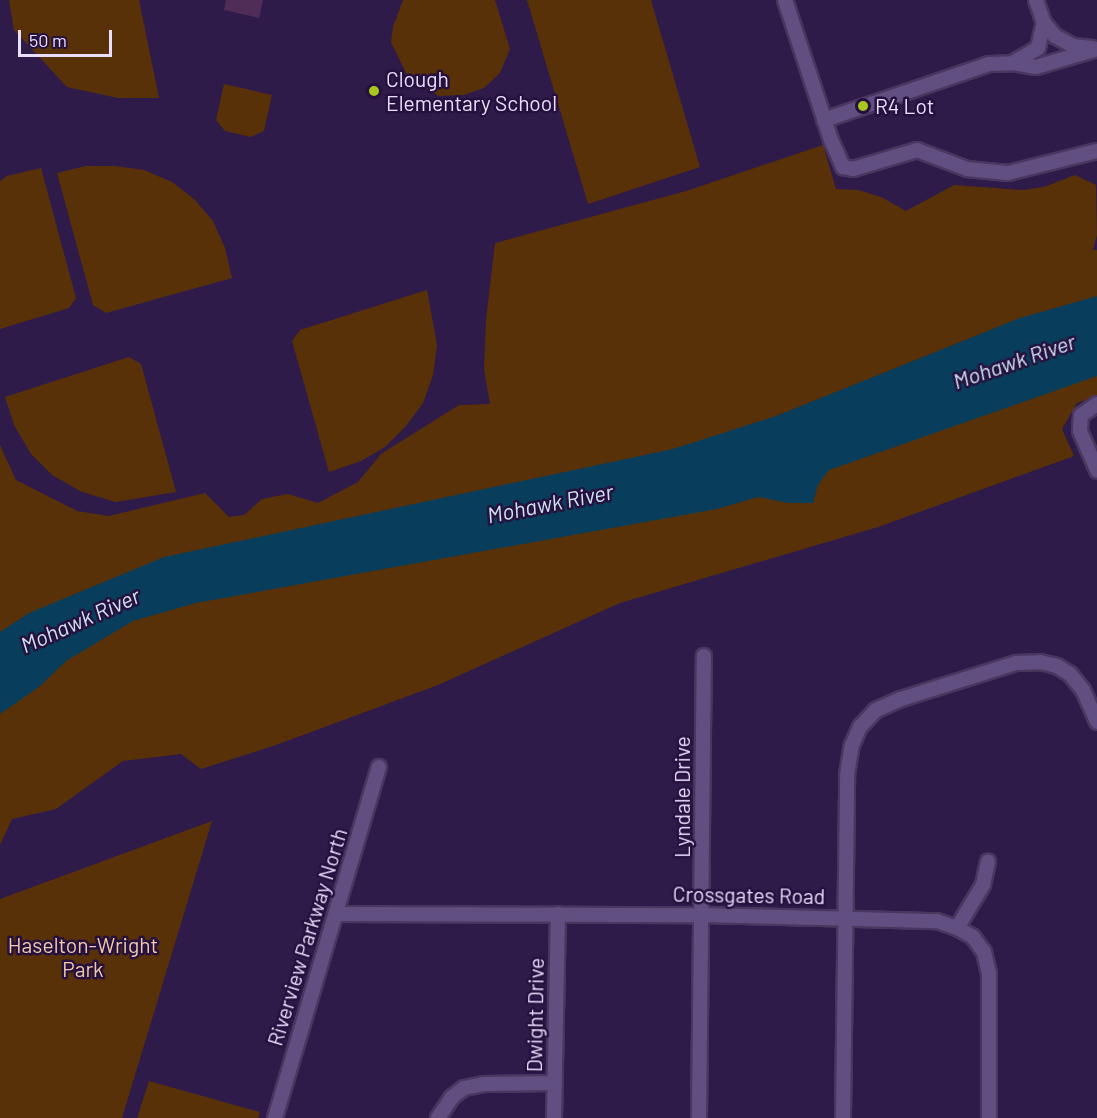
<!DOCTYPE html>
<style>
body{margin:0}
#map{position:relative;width:1097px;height:1118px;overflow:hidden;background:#2e1b49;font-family:Barlow,sans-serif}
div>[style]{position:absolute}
.green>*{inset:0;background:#593108}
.water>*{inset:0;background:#083d5b}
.building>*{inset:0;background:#502d57}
.roads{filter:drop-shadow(2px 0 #49375f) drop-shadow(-2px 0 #49375f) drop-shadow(0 2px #49375f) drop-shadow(0 -2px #49375f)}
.minor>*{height:14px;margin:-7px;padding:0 7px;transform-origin:7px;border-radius:7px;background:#624f81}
.dots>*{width:16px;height:16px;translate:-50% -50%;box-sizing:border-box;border:3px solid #25103e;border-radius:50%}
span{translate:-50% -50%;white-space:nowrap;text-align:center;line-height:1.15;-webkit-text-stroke:5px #25103e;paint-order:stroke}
.poi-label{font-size:21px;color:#e9dffd}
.left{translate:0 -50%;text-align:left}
.street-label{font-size:21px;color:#e9dffd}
.park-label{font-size:21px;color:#f1caab}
.water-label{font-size:22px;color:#cee2f2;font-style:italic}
.scale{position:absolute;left:18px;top:30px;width:94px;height:27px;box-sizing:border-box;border:3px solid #e9dffd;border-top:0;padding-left:8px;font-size:18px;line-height:21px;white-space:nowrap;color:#e9dffd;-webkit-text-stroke:4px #25103e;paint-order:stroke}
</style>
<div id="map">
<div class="green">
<div style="clip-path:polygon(9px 0,139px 0,159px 98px,118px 98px,67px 87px,14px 30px)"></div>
<div style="clip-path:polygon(403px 0,495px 0,510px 49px,500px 73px,484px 88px,464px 95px,439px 96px,424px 88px,407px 75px,391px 42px,393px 27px)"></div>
<div style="clip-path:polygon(527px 0,651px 0,700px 167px,588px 204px)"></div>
<div style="clip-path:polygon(224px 84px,272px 95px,264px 131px,251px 137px,225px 131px,216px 120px)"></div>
<div style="clip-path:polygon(823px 145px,836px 189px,858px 190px,881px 197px,906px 211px,954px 185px,1023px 190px,1044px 187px,1075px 175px,1096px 185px,1097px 235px,1093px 250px,1097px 250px,1097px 396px,1077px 403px,1062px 429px,1074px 456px,878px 527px,620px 603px,438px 685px,276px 745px,201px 769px,181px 754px,123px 761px,56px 809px,12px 819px,0 845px,0 445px,16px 480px,77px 511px,109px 516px,205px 493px,229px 517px,244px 515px,262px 499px,288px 494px,318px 503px,358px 482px,381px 454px,459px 405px,490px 404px,484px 369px,486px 320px,495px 243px,686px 191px)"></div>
<div style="clip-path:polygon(86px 166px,115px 166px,144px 170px,172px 182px,194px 199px,213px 221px,225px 248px,232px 278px,106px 313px,93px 305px,57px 173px)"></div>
<div style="clip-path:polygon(41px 168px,76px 298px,69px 308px,0 329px,0 181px,7px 176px)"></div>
<div style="clip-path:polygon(427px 290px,437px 345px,433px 375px,423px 403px,406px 426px,385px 447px,361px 461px,329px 472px,292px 341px,300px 330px)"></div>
<div style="clip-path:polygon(129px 357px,141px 364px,176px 492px,116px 502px,82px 492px,52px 475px,31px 454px,14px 425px,5px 397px)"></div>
<div style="clip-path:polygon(212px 821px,122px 1118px,0 1118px,0 899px)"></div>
<div style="clip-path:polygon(149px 1081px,260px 1112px,258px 1118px,137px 1118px)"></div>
</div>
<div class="water">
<div style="clip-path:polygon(1097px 296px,1097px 376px,829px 470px,818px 485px,813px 503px,788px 503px,758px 497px,717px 509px,196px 603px,133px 621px,66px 661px,39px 687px,0 714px,0 632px,29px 613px,164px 557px,673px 449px,776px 416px,1020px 318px)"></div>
</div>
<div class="building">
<div style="clip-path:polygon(226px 0,263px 0,259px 18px,224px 10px)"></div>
</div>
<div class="roads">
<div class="minor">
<div style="left:785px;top:0;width:147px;rotate:71.8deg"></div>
<div style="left:831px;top:140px;width:30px;rotate:66deg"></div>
<div style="left:843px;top:167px;width:10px;rotate:11deg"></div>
<div style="left:853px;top:169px;width:67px;rotate:-16.5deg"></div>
<div style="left:917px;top:150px;width:53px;rotate:20.8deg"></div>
<div style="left:967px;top:169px;width:41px;rotate:5.6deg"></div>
<div style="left:1008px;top:173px;width:92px;rotate:-13.9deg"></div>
<div style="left:1036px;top:0;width:24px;rotate:71deg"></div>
<div style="left:1044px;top:23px;width:17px;rotate:50deg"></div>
<div style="left:1055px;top:36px;width:21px;rotate:29deg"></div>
<div style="left:1073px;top:46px;width:19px;rotate:6deg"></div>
<div style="left:1014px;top:62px;width:28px;rotate:-30deg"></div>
<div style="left:1038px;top:48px;width:26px;rotate:-77deg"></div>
<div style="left:824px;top:120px;width:174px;rotate:-18.7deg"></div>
<div style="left:989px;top:64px;width:24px;rotate:-2deg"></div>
<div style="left:1013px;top:63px;width:23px;rotate:10deg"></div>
<div style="left:1036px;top:67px;width:64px;rotate:-16.4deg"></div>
<div style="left:1097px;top:404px;width:19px;rotate:145deg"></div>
<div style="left:1081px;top:415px;width:16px;rotate:94deg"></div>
<div style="left:1080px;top:431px;width:43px;rotate:66.4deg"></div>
<div style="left:336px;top:914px;width:366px;rotate:0.2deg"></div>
<div style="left:702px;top:915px;width:235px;rotate:1.5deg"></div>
<div style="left:937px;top:921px;width:21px;rotate:19deg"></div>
<div style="left:957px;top:928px;width:18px;rotate:29deg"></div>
<div style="left:973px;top:937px;width:19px;rotate:54deg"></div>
<div style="left:984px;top:952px;width:22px;rotate:77deg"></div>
<div style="left:989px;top:973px;width:145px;rotate:90deg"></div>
<div style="left:957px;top:928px;width:50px;rotate:-58.8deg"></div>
<div style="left:983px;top:885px;width:24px;rotate:-78deg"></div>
<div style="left:275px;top:1118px;width:366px;rotate:-73.5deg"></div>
<div style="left:438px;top:1118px;width:25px;rotate:-56deg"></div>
<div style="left:452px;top:1097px;width:15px;rotate:-37deg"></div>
<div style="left:464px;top:1088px;width:20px;rotate:-11deg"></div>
<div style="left:484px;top:1084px;width:71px;rotate:-0.8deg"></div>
<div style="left:554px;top:1118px;width:204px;rotate:-88.9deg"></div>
<div style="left:699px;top:1118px;width:462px;rotate:-89.4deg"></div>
<div style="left:843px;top:1118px;width:343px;rotate:-89.3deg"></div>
<div style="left:847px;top:775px;width:30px;rotate:-81deg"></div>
<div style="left:852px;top:745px;width:20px;rotate:-66deg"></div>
<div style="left:860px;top:727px;width:23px;rotate:-47deg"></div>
<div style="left:876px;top:710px;width:27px;rotate:-24deg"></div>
<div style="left:901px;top:699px;width:121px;rotate:-17.4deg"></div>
<div style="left:1016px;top:663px;width:24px;rotate:-2deg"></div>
<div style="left:1040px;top:662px;width:17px;rotate:13deg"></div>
<div style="left:1057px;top:666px;width:15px;rotate:32deg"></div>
<div style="left:1070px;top:674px;width:21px;rotate:51deg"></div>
<div style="left:1083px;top:690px;width:35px;rotate:66deg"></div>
</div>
</div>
<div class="dots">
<div style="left:374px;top:91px;background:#a8c71e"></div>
<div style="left:863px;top:106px;background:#a8c71e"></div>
</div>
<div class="poi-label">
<span class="left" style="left:386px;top:91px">Clough<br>Elementary School</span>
<span class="left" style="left:875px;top:106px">R4 Lot</span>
</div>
<div class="street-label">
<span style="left:682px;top:797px;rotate:-90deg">Lyndale Drive</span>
<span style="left:749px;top:895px;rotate:1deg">Crossgates Road</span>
<span style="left:307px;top:937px;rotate:-73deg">Riverview Parkway North</span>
<span style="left:535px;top:1015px;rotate:-89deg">Dwight Drive</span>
</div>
<div class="park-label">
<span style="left:83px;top:957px">Haselton-Wright<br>Park</span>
</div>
<div class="water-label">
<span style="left:1014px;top:361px;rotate:-19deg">Mohawk River</span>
<span style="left:550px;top:503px;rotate:-11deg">Mohawk River</span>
<span style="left:80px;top:620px;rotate:-24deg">Mohawk River</span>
</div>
<div class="scale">50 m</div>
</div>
